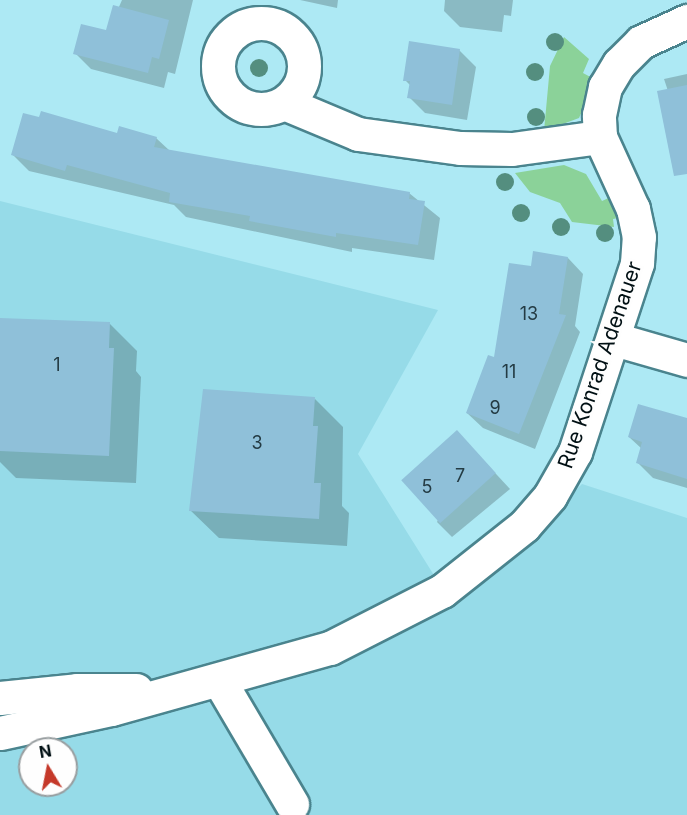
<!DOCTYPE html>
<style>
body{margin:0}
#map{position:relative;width:687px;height:815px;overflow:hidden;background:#ade9f4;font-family:Inter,sans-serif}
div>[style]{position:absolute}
.built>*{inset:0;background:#96dbe8}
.green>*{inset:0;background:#8bd299}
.shadow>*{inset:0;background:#0003}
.building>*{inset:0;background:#8fc0d9;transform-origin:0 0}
.roads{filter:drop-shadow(2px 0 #4a848e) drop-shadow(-2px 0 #4a848e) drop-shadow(0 2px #4a848e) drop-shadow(0 -2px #4a848e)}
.minor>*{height:33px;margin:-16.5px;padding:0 16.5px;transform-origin:16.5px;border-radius:16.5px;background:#fff}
.minor>.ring{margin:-16.5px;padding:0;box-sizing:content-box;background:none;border:33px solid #fff;border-radius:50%}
.trees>*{width:18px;height:18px;margin:-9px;border-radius:50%;background:#548e7f}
span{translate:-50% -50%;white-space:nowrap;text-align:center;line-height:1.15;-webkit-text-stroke:6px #fefefe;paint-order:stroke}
.number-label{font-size:18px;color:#243b44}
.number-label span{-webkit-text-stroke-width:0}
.street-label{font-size:21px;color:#000f13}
.north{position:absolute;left:18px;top:737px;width:60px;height:60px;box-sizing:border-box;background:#fefefe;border:2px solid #989ea0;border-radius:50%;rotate:350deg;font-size:16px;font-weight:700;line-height:24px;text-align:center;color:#000f13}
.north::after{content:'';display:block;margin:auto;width:21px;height:27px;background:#c5392a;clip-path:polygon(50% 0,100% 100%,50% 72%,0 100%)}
</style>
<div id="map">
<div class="built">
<div style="clip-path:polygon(evenodd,0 201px,438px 310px,358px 454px,442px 588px,514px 551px,582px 484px,687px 518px,687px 815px,0 815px,0 201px,30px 749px,66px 749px,66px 785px,30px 785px,30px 749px)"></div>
</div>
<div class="green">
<div style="clip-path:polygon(564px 37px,589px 59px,583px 73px,596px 80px,579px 118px,544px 131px,550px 66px)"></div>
<div style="clip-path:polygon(564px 165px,586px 174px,602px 201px,613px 196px,623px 217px,613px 219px,614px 227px,572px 222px,560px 203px,530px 192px,515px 173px)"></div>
</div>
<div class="shadow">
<div style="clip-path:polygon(122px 0,193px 0,175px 74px,168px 72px,164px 88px,91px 69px,75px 53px,108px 32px)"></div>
<div style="clip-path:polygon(300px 0,338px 0,337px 8px)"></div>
<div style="clip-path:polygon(445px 0,513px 0,511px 16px,504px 15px,502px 32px,460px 27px,444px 11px)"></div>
<div style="clip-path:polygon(459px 50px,476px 67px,467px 120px,425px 113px,409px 97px,411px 86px,405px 80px)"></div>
<div style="clip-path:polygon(687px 74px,687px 148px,664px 79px)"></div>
<div style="clip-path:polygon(118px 135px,156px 138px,170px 151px,409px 193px,440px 218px,434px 260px,352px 248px,352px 252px,186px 217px,174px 205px,29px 171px,13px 155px)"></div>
<div style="clip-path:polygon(568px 258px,583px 274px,575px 326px,580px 332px,535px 449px,483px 428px,467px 413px,495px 359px,532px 268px)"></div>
<div style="clip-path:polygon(0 319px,110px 324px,137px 351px,136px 371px,141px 377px,136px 483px,16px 478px,0 462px)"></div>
<div style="clip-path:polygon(315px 399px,343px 427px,342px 506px,349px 513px,347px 546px,219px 538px,190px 510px)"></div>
<div style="clip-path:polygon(687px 419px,687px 488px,653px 478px,637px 462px,642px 449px,629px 437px)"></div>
<div style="clip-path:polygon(472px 448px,510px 489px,452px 537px,437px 522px)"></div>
</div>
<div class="building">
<div style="clip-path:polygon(113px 5px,169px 20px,159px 59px,152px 57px,148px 73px,73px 54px,81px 24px,106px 30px)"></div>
<div style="clip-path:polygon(409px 41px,460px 49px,452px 105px,407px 98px,410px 81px,403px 81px)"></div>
<div style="clip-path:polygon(687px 85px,687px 174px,674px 176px,657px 91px)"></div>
<div style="clip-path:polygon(41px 111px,117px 133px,119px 126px,157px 137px,154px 147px,410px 192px,409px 199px,425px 201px,418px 245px,336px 233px,336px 237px,249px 221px,250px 216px,169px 202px,170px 193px,67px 165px,65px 171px,11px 155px,23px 113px,39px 117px)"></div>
<div style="clip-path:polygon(533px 251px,568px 257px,559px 314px,566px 315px,519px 434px,466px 413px,488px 355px,494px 357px,509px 263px,531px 266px)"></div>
<div style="clip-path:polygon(0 318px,110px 322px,109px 348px,114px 348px,109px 456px,0 451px)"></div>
<div style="clip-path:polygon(203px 389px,315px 397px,313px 426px,318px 426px,314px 483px,321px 483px,319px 519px,189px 511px)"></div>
<div style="clip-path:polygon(638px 404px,687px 418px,687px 479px,636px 463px,642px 442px,628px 437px)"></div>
<div style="left:457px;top:430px;width:58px;height:75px;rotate:48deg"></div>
</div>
<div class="roads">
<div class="minor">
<div class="ring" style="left:218px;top:23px;width:53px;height:53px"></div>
<div style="left:284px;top:103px;width:80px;rotate:22.7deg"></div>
<div style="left:358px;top:134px;width:103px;rotate:7.8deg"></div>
<div style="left:460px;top:148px;width:52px;rotate:1.1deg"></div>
<div style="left:512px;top:149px;width:89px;rotate:-7.8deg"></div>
<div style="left:614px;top:339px;width:76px;rotate:16deg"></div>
<div style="left:219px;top:680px;width:144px;rotate:59.5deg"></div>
<div style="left:0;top:698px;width:77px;rotate:-5.9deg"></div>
<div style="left:77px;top:690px;width:59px"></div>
<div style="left:0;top:733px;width:114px;rotate:-12.2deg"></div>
<div style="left:111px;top:709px;width:227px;rotate:-15.6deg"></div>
<div style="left:330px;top:648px;width:126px;rotate:-27deg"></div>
<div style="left:442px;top:591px;width:105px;rotate:-38.4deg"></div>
<div style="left:524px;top:526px;width:40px;rotate:-49deg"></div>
<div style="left:550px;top:496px;width:51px;rotate:-60.4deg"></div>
<div style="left:575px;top:452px;width:199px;rotate:-71.8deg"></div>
<div style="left:637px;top:263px;width:26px;rotate:-86deg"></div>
<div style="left:639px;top:237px;width:29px;rotate:-102deg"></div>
<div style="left:633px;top:209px;width:79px;rotate:-114.6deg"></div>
<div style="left:600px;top:137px;width:22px;rotate:-93deg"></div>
<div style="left:599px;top:115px;width:29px;rotate:-78deg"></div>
<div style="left:605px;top:87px;width:27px;rotate:-59deg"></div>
<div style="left:619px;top:64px;width:31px;rotate:-45deg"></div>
<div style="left:641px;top:42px;width:51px;rotate:-24.5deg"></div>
</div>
</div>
<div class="trees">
<div style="left:555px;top:42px"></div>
<div style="left:259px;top:68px"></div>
<div style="left:535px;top:72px"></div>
<div style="left:536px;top:117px"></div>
<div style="left:505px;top:182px"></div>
<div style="left:521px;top:213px"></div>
<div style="left:561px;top:227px"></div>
<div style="left:605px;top:233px"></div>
</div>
<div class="number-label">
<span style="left:529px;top:314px">13</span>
<span style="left:57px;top:365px">1</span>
<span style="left:509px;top:372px">11</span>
<span style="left:495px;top:408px">9</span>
<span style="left:257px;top:443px">3</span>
<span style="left:460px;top:476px">7</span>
<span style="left:427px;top:487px">5</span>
</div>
<div class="street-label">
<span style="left:600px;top:365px;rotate:-71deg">Rue Konrad Adenauer</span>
</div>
<div class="north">N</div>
</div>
